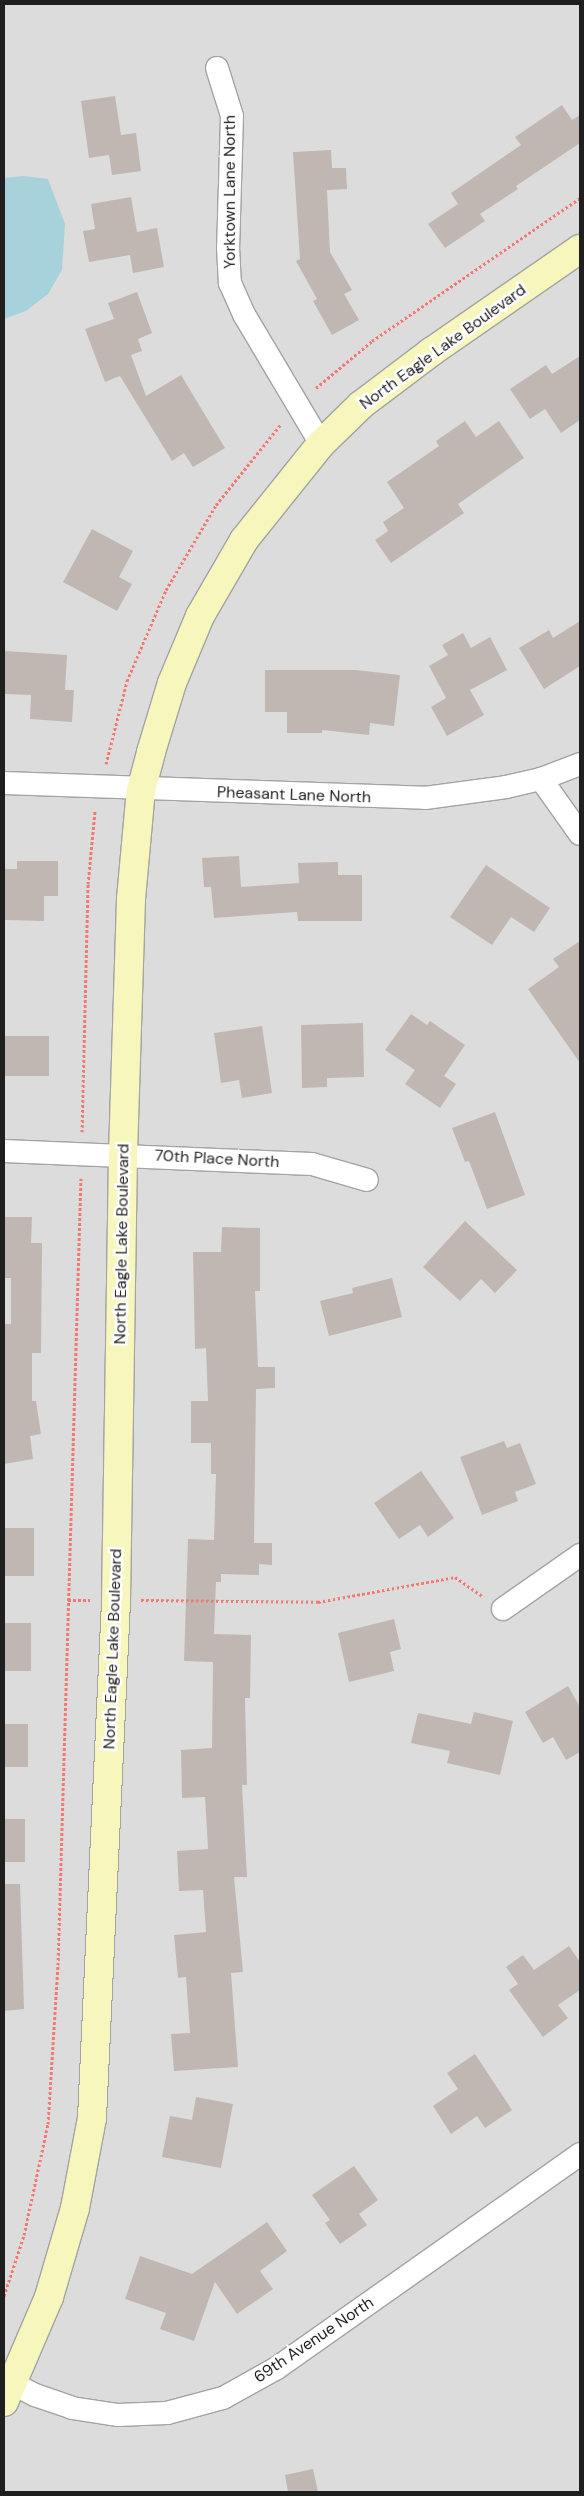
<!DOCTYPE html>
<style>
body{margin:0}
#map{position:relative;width:584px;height:2496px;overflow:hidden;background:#efebe5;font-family:"DM Sans",sans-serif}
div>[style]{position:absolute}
.residential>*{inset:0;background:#dddcdc;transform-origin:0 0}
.water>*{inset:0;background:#a8d2db}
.building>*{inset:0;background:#c0b7b2;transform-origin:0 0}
.path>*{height:3px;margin-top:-1.5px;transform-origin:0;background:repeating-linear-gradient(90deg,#f47872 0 2.5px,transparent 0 5px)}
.roads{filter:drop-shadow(1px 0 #a3a3a3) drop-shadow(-1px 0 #a3a3a3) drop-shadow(0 1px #a3a3a3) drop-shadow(0 -1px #a3a3a3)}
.street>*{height:22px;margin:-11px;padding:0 11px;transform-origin:11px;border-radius:11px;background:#fff}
.secondary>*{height:28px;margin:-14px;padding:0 14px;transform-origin:14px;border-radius:14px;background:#f7f6bc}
span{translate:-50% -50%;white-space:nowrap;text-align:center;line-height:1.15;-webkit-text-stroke:5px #fff;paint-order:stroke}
.street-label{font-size:16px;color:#1f1f1f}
.frame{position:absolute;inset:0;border:5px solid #1f1f1f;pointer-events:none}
</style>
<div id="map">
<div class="residential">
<div style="left:4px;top:4px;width:576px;height:2488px"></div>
</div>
<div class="water">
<div style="clip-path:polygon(23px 176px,48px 179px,65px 224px,62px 270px,48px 294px,26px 311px,4px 319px,4px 178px)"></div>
</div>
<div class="building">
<div style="clip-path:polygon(115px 96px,121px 135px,136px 133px,141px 171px,112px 175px,109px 155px,89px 158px,81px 101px)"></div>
<div style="clip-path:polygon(562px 105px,572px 120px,580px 115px,580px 143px,516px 186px,518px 189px,480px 214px,485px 221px,445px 248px,428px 224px,458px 204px,451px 193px,521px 145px,515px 137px)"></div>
<div style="clip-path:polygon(331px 150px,332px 168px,346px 168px,347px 189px,327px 190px,330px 252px,352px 290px,344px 294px,359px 320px,332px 335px,313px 301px,317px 299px,296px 261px,300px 259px,293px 152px)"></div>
<div style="clip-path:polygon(131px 197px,137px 232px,157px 228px,164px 267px,133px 273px,130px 255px,89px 262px,83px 231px,95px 229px,91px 204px)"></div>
<div style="clip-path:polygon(137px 292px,152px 333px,138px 339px,142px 351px,131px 355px,146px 396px,181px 375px,225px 448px,193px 467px,184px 453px,172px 461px,120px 376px,105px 382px,85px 329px,114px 319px,108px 303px)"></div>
<div style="clip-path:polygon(580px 356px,580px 420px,561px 433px,545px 409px,530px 419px,510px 389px,546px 365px,552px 374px)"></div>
<div style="clip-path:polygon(465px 421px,476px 437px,499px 421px,524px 458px,458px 504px,464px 513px,391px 563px,375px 540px,388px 531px,383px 522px,404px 508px,387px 482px,439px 446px,436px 441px)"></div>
<div style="clip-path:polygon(92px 529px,133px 551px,119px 577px,132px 584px,117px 611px,63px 582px)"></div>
<div style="clip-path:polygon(580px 621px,580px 666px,544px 689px,519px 648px,549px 630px,553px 638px)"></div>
<div style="clip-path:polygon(463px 633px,471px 648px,490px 637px,507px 670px,470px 690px,484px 715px,447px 736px,431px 707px,446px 698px,429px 666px,448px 655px,442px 645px)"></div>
<div style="clip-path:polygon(5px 651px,67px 655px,65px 690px,74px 690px,72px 722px,30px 719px,31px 695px,4px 694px)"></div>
<div style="clip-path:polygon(265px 670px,356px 670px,400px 675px,394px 726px,370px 723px,369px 735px,322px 730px,322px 733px,287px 733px,287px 712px,265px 712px)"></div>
<div style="clip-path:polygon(239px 856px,241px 887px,299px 883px,298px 863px,338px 862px,338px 875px,362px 875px,362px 921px,298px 921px,297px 912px,214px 918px,211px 887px,204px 887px,202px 858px)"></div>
<div style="clip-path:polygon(17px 861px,58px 861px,58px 896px,44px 896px,44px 921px,4px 920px,4px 869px,17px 869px)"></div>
<div style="clip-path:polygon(486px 865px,550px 908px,534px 932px,511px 917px,492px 945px,450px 917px)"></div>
<div style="clip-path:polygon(580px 941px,580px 1063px,528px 989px,559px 967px,553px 959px)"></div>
<div style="clip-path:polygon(411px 1014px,427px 1025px,430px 1021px,465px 1045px,444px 1076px,456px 1084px,440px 1108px,405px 1084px,415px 1070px,385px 1050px)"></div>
<div style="clip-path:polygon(363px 1023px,364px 1077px,327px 1078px,327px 1087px,302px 1088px,301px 1025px)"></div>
<div style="clip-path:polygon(262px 1026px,272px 1093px,242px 1098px,239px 1080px,221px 1083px,214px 1033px)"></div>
<div style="left:4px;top:1036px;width:45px;height:40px"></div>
<div style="clip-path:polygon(495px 1112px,525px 1195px,487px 1209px,469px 1161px,465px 1162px,452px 1128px)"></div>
<div style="clip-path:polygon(4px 1217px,32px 1217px,31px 1243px,42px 1243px,41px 1353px,32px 1353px,32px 1401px,36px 1401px,41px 1434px,30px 1436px,33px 1459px,4px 1464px,4px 1324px,11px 1324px,11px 1278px,4px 1278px)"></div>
<div style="clip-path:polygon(465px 1221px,517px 1270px,495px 1293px,481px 1279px,460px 1301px,423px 1267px)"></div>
<div style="clip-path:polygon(222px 1227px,260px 1228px,260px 1291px,255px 1291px,258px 1367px,275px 1367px,275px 1388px,256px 1389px,254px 1543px,272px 1543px,272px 1565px,259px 1564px,259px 1575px,221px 1574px,221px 1582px,216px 1582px,214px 1634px,251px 1635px,250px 1698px,245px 1698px,247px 1785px,242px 1785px,247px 1877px,234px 1877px,243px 1972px,231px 1973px,238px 2067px,174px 2071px,171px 2034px,190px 2033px,186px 1977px,178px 1978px,174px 1935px,206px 1932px,203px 1890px,179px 1891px,177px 1851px,208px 1849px,205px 1797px,182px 1798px,181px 1750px,212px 1748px,213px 1662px,184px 1661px,188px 1539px,214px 1540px,216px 1474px,211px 1474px,211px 1443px,191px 1443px,191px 1401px,208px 1401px,206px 1348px,195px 1349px,193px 1252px,221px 1252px)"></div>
<div style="clip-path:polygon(392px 1278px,402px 1317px,329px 1336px,320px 1301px,353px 1293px,352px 1288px)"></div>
<div style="clip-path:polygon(504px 1441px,507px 1448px,520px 1443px,536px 1484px,515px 1492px,518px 1501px,482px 1515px,460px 1457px)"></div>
<div style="clip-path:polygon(421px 1471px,454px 1518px,428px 1537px,420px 1525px,399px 1539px,374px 1503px)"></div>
<div style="left:4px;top:1528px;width:30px;height:48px"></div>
<div style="clip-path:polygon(394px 1619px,401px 1649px,390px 1652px,394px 1671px,349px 1682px,338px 1633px)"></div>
<div style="left:4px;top:1623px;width:27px;height:48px"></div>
<div style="clip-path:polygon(568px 1686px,580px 1707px,580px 1752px,566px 1760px,553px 1737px,543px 1743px,525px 1712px)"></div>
<div style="clip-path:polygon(474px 1712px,513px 1721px,500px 1775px,447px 1763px,450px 1751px,411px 1743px,418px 1713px,471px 1724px)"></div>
<div style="left:4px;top:1724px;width:24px;height:43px"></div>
<div style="left:4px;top:1819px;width:21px;height:43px"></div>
<div style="clip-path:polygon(4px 1884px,20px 1884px,24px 2009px,4px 2011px)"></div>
<div style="clip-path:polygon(569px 1946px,580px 1962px,580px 1990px,558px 2005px,568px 2018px,543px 2037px,509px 1990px,518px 1984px,506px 1967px,523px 1955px,534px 1970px)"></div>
<div style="clip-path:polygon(475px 2054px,512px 2110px,485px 2128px,477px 2116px,451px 2134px,433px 2106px,458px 2089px,447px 2073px)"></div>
<div style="clip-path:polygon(196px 2097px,233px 2104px,221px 2168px,162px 2157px,170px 2116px,192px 2120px)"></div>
<div style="clip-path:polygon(354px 2166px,378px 2200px,359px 2214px,367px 2225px,340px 2244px,325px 2223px,330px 2220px,312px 2195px)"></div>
<div style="clip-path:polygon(267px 2222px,287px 2251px,260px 2271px,273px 2289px,237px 2314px,215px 2282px,194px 2341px,160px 2329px,166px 2313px,125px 2299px,140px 2256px,192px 2274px)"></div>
<div style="clip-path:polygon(313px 2469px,318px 2492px,288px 2492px,285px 2475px)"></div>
</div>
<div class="path">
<div style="left:316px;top:388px;width:73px;rotate:-40deg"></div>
<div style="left:372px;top:341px;width:252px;rotate:-34.5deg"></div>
<div style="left:106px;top:764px;width:86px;rotate:-75.8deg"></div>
<div style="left:127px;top:681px;width:99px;rotate:-66.8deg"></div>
<div style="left:166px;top:590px;width:99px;rotate:-59.5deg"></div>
<div style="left:216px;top:505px;width:105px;rotate:-51.2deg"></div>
<div style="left:82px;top:1132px;width:248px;rotate:-88.6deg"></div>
<div style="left:88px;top:884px;width:73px;rotate:-84.5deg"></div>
<div style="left:68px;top:1600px;width:22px"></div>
<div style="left:141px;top:1600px;width:177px;rotate:0.6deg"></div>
<div style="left:318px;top:1602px;width:139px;rotate:-10.3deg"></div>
<div style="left:455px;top:1577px;width:35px;rotate:35deg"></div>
<div style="left:4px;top:2296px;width:64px;rotate:-71.8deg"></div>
<div style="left:24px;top:2235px;width:114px;rotate:-77.8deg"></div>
<div style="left:48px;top:2124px;width:159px;rotate:-86.4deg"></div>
<div style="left:58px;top:1965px;width:787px;rotate:-88.33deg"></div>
</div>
<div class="roads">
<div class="street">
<div style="left:217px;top:68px;width:50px;rotate:72.6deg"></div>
<div style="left:232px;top:116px;width:131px;rotate:91.7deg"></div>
<div style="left:228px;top:247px;width:36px;rotate:87deg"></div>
<div style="left:230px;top:283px;width:36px;rotate:66deg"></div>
<div style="left:245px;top:316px;width:149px;rotate:59.3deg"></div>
<div style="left:541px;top:779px;width:67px;rotate:54.7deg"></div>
<div style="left:4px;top:783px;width:421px;rotate:2deg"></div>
<div style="left:425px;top:798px;width:82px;rotate:-7.7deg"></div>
<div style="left:506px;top:787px;width:36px;rotate:-13deg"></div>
<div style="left:541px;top:779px;width:42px;rotate:-21deg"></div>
<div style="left:4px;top:1151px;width:308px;rotate:2.4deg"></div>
<div style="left:312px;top:1164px;width:57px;rotate:16.2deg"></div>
<div style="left:503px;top:1609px;width:94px;rotate:-35deg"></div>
<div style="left:14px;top:2384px;width:24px;rotate:28deg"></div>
<div style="left:35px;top:2395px;width:39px;rotate:19deg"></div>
<div style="left:72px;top:2408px;width:47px;rotate:8.7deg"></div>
<div style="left:118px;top:2415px;width:49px;rotate:-2.3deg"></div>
<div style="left:167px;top:2413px;width:58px;rotate:-15deg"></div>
<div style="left:223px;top:2398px;width:62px;rotate:-29.1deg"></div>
<div style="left:277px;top:2368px;width:371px;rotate:-35.2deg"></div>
</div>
<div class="secondary">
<div style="left:4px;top:2402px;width:114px;rotate:-66.8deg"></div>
<div style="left:49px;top:2297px;width:93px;rotate:-73.7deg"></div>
<div style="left:75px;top:2208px;width:92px;rotate:-79.3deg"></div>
<div style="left:92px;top:2118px;width:518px;rotate:-87.34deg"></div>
<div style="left:116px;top:1601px;width:447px;rotate:-89.1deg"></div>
<div style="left:123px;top:1154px;width:255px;rotate:-88.2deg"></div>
<div style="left:131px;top:899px;width:109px;rotate:-84.8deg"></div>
<div style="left:141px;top:790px;width:39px;rotate:-75deg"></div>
<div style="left:151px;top:752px;width:72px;rotate:-73.1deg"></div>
<div style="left:172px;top:683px;width:73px;rotate:-67.3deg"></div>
<div style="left:200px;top:616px;width:88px;rotate:-59.9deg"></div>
<div style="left:244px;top:540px;width:123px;rotate:-51.3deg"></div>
<div style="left:321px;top:444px;width:56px;rotate:-44.3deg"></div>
<div style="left:361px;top:405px;width:88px;rotate:-37.1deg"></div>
<div style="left:431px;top:352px;width:181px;rotate:-34.7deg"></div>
</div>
</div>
<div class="street-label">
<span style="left:230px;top:192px;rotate:-90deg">Yorktown Lane North</span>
<span style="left:443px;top:347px;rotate:-36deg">North Eagle Lake Boulevard</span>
<span style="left:294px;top:795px;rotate:2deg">Pheasant Lane North</span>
<span style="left:217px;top:1159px;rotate:3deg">70th Place North</span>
<span style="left:122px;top:1244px;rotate:-89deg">North Eagle Lake Boulevard</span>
<span style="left:113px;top:1649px;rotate:-88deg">North Eagle Lake Boulevard</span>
<span style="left:314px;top:2340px;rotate:-34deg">69th Avenue North</span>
</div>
<div class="frame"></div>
</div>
